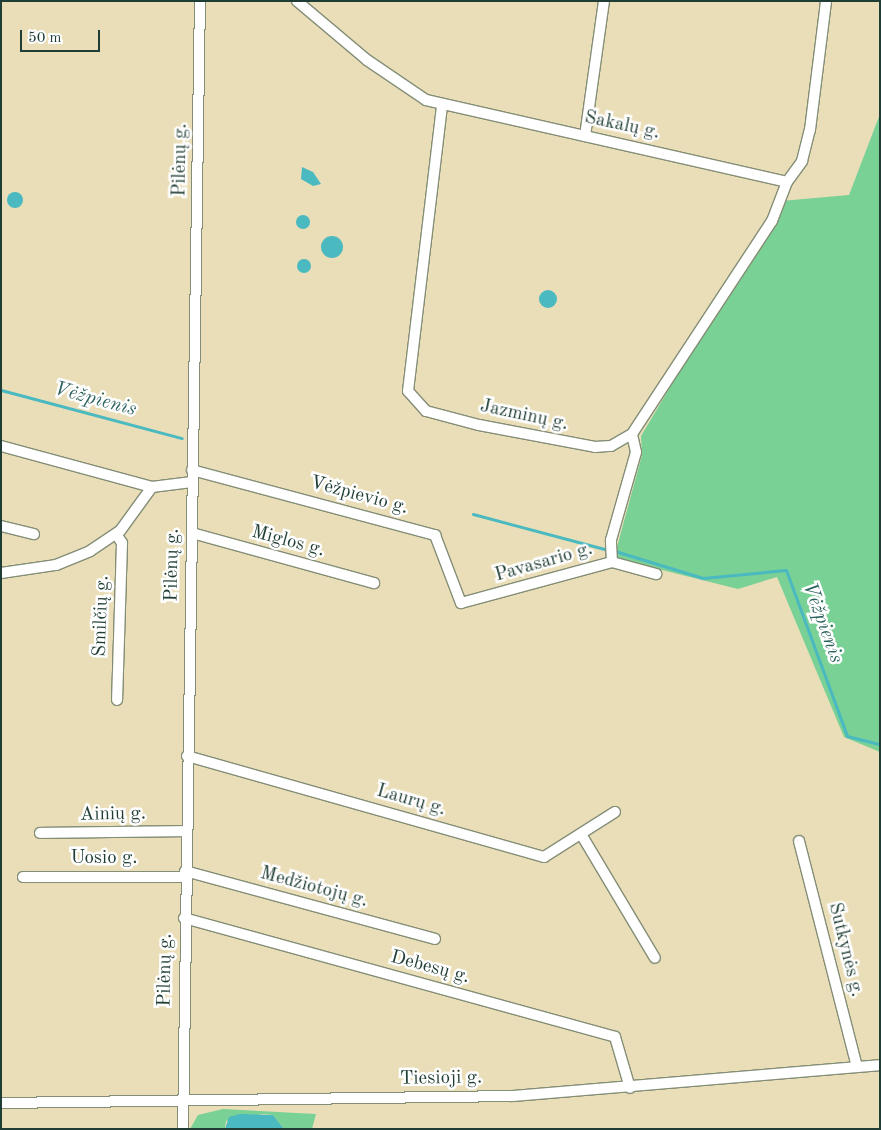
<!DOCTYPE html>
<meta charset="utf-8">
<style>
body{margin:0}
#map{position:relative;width:881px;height:1130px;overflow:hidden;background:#eadeb9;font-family:"Old Standard TT",serif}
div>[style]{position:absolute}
.green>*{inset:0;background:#79d196}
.water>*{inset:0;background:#4ab9c0}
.round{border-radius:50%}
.stream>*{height:3px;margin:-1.5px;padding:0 1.5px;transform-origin:1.5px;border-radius:1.5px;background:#4ab9c0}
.roads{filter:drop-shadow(1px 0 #848e76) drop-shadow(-1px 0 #848e76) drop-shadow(0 1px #848e76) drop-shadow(0 -1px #848e76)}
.street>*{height:10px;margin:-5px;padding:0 5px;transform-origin:5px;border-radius:5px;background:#fff}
span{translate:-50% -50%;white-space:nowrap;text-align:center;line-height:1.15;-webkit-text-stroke:5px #fff;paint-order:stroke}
.street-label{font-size:19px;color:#1f3d34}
.water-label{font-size:20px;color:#2c625e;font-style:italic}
.frame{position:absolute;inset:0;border:2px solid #1f3d34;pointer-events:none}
.scale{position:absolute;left:20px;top:30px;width:80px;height:22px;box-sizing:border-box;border:2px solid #1f3d34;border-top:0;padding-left:6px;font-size:15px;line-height:18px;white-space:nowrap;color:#1f3d34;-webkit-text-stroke:4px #fff;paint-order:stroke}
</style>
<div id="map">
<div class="green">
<div style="clip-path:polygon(880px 114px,880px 752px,844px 737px,777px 577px,738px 589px,614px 558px,642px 455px,641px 436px,781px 201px,849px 195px)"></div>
<div style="clip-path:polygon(223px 1109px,316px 1114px,312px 1129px,284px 1129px,273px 1115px,263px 1114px,226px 1121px,225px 1129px,190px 1129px,198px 1115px)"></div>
</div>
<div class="water">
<div style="clip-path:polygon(302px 167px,313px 172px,321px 184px,313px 186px,301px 179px)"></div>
<div class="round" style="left:7px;top:192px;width:16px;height:16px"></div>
<div class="round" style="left:296px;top:215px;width:14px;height:14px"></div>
<div class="round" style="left:321px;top:236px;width:22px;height:22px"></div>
<div class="round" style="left:297px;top:259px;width:14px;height:14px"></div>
<div class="round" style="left:539px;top:290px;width:18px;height:18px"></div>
<div style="clip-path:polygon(240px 1114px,273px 1115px,284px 1129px,225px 1129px,229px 1117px)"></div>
</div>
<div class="stream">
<div style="left:1px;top:390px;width:187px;rotate:14.9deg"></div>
<div style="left:473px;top:514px;width:137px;rotate:14.9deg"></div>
<div style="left:615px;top:551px;width:92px;rotate:17.1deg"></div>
<div style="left:703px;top:578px;width:83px;rotate:-5.5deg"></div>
<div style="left:786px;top:570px;width:177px;rotate:69.8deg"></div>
<div style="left:847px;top:736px;width:34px;rotate:14deg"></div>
</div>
<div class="roads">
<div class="street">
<div style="left:297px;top:1px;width:92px;rotate:40.1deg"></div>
<div style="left:367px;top:60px;width:71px;rotate:34.1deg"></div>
<div style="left:426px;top:100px;width:370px;rotate:12.8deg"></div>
<div style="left:787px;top:182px;width:26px;rotate:-54deg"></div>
<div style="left:802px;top:161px;width:32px;rotate:-76deg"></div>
<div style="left:810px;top:130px;width:130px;rotate:-82.9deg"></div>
<div style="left:442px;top:106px;width:287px;rotate:96.8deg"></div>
<div style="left:408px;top:391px;width:27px;rotate:48deg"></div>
<div style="left:426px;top:411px;width:55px;rotate:14.8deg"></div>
<div style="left:479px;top:425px;width:118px;rotate:10.7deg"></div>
<div style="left:595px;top:447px;width:16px;rotate:-4deg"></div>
<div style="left:611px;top:446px;width:24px;rotate:-30deg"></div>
<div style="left:632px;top:434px;width:255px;rotate:-56.7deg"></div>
<div style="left:772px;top:221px;width:42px;rotate:-69deg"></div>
<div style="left:585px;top:136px;width:136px;rotate:-82deg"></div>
<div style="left:1px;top:446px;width:156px;rotate:15.2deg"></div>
<div style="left:192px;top:470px;width:252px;rotate:15deg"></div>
<div style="left:435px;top:535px;width:73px;rotate:69.1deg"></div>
<div style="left:461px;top:603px;width:156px;rotate:-15.2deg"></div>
<div style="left:612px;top:562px;width:46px;rotate:15.3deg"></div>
<div style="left:1px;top:526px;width:34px;rotate:14deg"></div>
<div style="left:192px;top:533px;width:189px;rotate:15.4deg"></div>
<div style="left:116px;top:534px;width:11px;rotate:56deg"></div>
<div style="left:122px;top:543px;width:157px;rotate:91.8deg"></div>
<div style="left:612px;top:562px;width:22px;rotate:-93deg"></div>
<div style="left:611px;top:540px;width:91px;rotate:-74.1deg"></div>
<div style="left:636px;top:452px;width:18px;rotate:-103deg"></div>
<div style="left:1px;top:573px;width:56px;rotate:-8.3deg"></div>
<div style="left:56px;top:565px;width:37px;rotate:-22deg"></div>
<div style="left:90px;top:551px;width:36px;rotate:-34deg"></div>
<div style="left:120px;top:531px;width:54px;rotate:-54deg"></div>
<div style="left:152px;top:487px;width:40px;rotate:-7.1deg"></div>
<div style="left:187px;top:756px;width:371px;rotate:15.8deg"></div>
<div style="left:544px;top:857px;width:84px;rotate:-32.4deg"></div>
<div style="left:40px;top:833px;width:146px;rotate:-0.8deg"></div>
<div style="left:581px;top:834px;width:144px;rotate:59.2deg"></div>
<div style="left:799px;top:841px;width:233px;rotate:75.6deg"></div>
<div style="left:185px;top:871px;width:259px;rotate:15.2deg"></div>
<div style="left:23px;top:877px;width:162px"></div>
<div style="left:184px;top:918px;width:447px;rotate:15.4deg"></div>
<div style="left:615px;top:1037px;width:53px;rotate:73.6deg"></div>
<div style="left:1px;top:1103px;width:511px;rotate:-0.78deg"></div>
<div style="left:512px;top:1096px;width:369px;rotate:-4.8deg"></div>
<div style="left:183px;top:1129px;width:1128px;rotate:-89.14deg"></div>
</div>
</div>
<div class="street-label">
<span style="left:622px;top:126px;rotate:12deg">Sakalų g.</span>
<span style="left:181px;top:160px;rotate:-89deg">Pilėnų g.</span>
<span style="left:524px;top:416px;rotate:12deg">Jazminų g.</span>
<span style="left:359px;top:496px;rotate:15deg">Vėžpievio g.</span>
<span style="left:288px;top:542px;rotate:15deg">Miglos g.</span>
<span style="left:544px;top:563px;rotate:-16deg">Pavasario g.</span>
<span style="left:173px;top:565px;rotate:-89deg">Pilėnų g.</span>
<span style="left:102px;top:616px;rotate:-88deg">Smilčių g.</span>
<span style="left:411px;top:801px;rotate:16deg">Laurų g.</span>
<span style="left:113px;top:815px;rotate:-1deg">Ainių g.</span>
<span style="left:104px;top:859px">Uosio g.</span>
<span style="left:314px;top:888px;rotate:15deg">Medžiotojų g.</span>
<span style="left:845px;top:950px;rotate:76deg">Sutkynės g.</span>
<span style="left:430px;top:968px;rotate:15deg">Debesų g.</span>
<span style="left:166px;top:970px;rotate:-89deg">Pilėnų g.</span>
<span style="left:441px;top:1079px;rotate:-1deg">Tiesioji g.</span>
</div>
<div class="water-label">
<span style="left:95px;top:400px;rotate:15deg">Vėžpienis</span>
<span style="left:822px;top:623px;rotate:70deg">Vėžpienis</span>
</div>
<div class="frame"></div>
<div class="scale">50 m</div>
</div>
